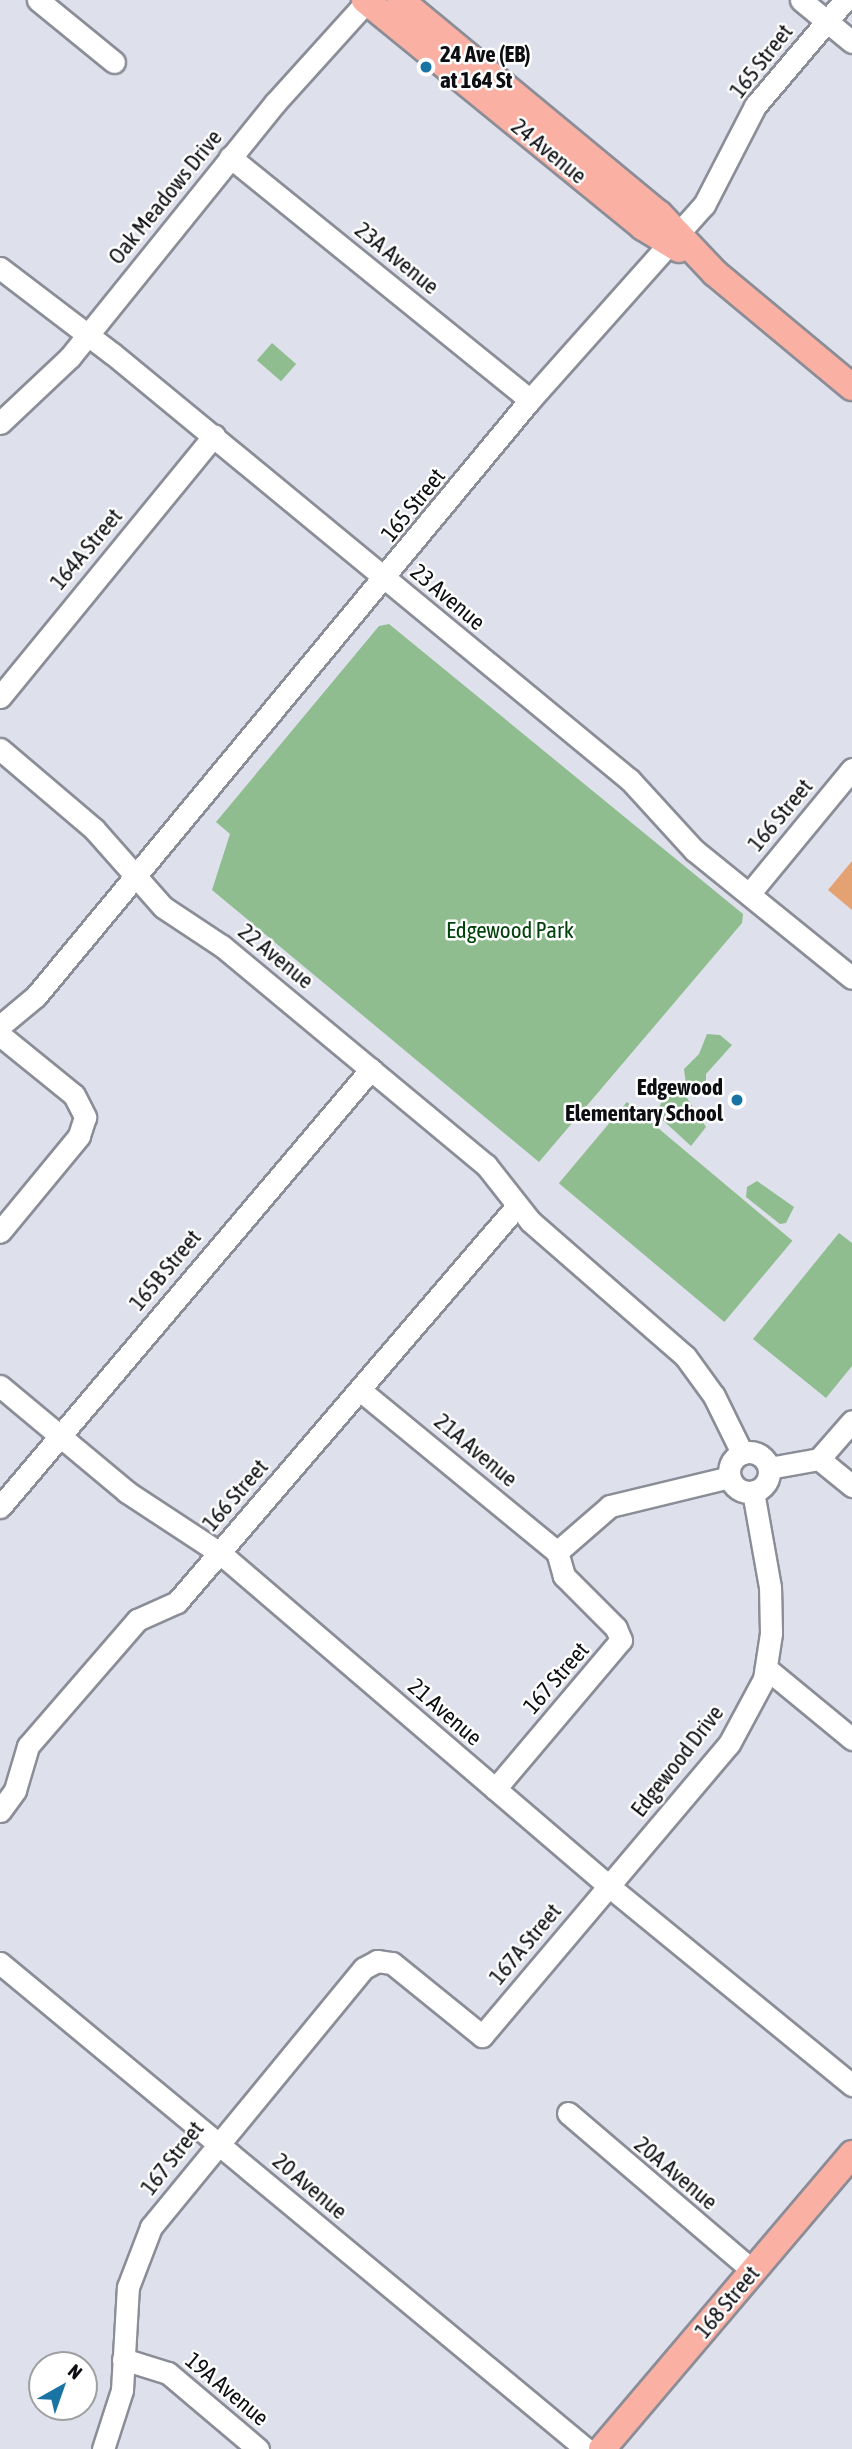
<!DOCTYPE html>
<style>
body{margin:0}
#map{position:relative;width:852px;height:2449px;overflow:hidden;background:#dee0eb;font-family:"Asap Condensed",sans-serif}
div>[style]{position:absolute}
.green>*{inset:0;background:#8fbd8f;transform-origin:0 0}
.building>*{inset:0;background:#e4a272}
.roads{filter:drop-shadow(2px 0 #8b8d97) drop-shadow(-2px 0 #8b8d97) drop-shadow(0 2px #8b8d97) drop-shadow(0 -2px #8b8d97)}
.minor>*{height:21px;margin:-10.5px;padding:0 10.5px;transform-origin:10.5px;border-radius:10.5px;background:#fff}
.minor>.ring{margin:-10.5px;padding:0;box-sizing:content-box;background:none;border:21px solid #fff;border-radius:50%}
.major>*{height:26px;margin:-13px;padding:0 13px;transform-origin:13px;border-radius:13px;background:#fab0a3}
.dots>*{width:19px;height:19px;translate:-50% -50%;box-sizing:border-box;border:4px solid #fff;border-radius:50%}
span{translate:-50% -50%;white-space:nowrap;text-align:center;line-height:1.15;-webkit-text-stroke:5px #fff;paint-order:stroke}
.poi-label{font-size:23px;color:#0d0e12;font-weight:700}
.left{translate:0 -50%;text-align:left}
.right{translate:-100% -50%;text-align:right}
.street-label{font-size:23px;color:#0d0e12}
.park-label{font-size:23px;color:#00420a}
.north{position:absolute;left:28px;top:2351px;width:70px;height:70px;box-sizing:border-box;background:#fff;border:2px solid #9e9fa0;border-radius:50%;rotate:40deg;font-size:19px;font-weight:700;line-height:28px;text-align:center;color:#0d0e12}
.north::after{content:'';display:block;margin:auto;width:24px;height:32px;background:#1a74a3;clip-path:polygon(50% 0,100% 100%,50% 72%,0 100%)}
</style>
<div id="map">
<div class="green">
<div style="left:272px;top:343px;width:32px;height:23px;rotate:41deg"></div>
<div style="clip-path:polygon(389px 624px,743px 914px,742px 923px,539px 1162px,212px 890px,230px 834px,216px 822px,379px 626px)"></div>
<div style="clip-path:polygon(707px 1034px,720px 1035px,732px 1045px,706px 1074px,706px 1088px,695px 1098px,687px 1092px,684px 1069px,699px 1054px)"></div>
<div style="clip-path:polygon(685px 1095px,706px 1127px,691px 1146px,656px 1114px,664px 1097px)"></div>
<div style="left:627px;top:1102px;width:216px;height:106px;rotate:40deg"></div>
<div style="clip-path:polygon(757px 1181px,794px 1207px,786px 1223px,780px 1224px,746px 1197px,747px 1187px)"></div>
<div style="clip-path:polygon(839px 1233px,852px 1243px,852px 1366px,826px 1398px,753px 1339px)"></div>
</div>
<div class="building">
<div style="clip-path:polygon(852px 861px,852px 910px,828px 890px)"></div>
</div>
<div class="roads">
<div class="minor">
<div style="left:38px;top:0;width:98px;rotate:39.2deg"></div>
<div style="left:801px;top:0;width:66px;rotate:39.5deg"></div>
<div style="left:230px;top:157px;width:386px;rotate:39deg"></div>
<div style="left:0;top:268px;width:142px;rotate:37.3deg"></div>
<div style="left:113px;top:354px;width:670px;rotate:39.49deg"></div>
<div style="left:630px;top:780px;width:95px;rotate:47.6deg"></div>
<div style="left:694px;top:850px;width:203px;rotate:39deg"></div>
<div style="left:0;top:423px;width:96px;rotate:-43.3deg"></div>
<div style="left:70px;top:357px;width:326px;rotate:-51.1deg"></div>
<div style="left:275px;top:103px;width:139px;rotate:-47.9deg"></div>
<div style="left:0;top:697px;width:338px;rotate:-50.7deg"></div>
<div style="left:0;top:749px;width:123px;rotate:40.4deg"></div>
<div style="left:94px;top:829px;width:104px;rotate:48.5deg"></div>
<div style="left:163px;top:907px;width:71px;rotate:33.5deg"></div>
<div style="left:222px;top:946px;width:343px;rotate:39.7deg"></div>
<div style="left:486px;top:1165px;width:71px;rotate:51.8deg"></div>
<div style="left:530px;top:1221px;width:206px;rotate:41.1deg"></div>
<div style="left:685px;top:1356px;width:49px;rotate:54.1deg"></div>
<div style="left:714px;top:1396px;width:64px;rotate:63.8deg"></div>
<div style="left:749px;top:894px;width:162px;rotate:-50.5deg"></div>
<div style="left:0;top:1026px;width:47px;rotate:-39.8deg"></div>
<div style="left:36px;top:996px;width:774px;rotate:-50.35deg"></div>
<div style="left:530px;top:400px;width:261px;rotate:-48.3deg"></div>
<div style="left:704px;top:205px;width:111px;rotate:-62.7deg"></div>
<div style="left:755px;top:106px;width:139px;rotate:-49.7deg"></div>
<div style="left:0;top:1035px;width:95px;rotate:39deg"></div>
<div style="left:74px;top:1095px;width:25px;rotate:63deg"></div>
<div style="left:85px;top:1117px;width:20px;rotate:108deg"></div>
<div style="left:79px;top:1136px;width:124px;rotate:129.5deg"></div>
<div style="left:0;top:1386px;width:165px;rotate:39.8deg"></div>
<div style="left:127px;top:1492px;width:111px;rotate:33.3deg"></div>
<div style="left:220px;top:1553px;width:513px;rotate:40.58deg"></div>
<div style="left:610px;top:1887px;width:313px;rotate:39.3deg"></div>
<div style="left:360px;top:1390px;width:255px;rotate:39.4deg"></div>
<div class="ring" style="left:729px;top:1452px;width:19px;height:19px"></div>
<div style="left:819px;top:1459px;width:43px;rotate:39.3deg"></div>
<div style="left:769px;top:1468px;width:51px;rotate:-10.2deg"></div>
<div style="left:819px;top:1459px;width:50px;rotate:-49deg"></div>
<div style="left:0;top:1507px;width:574px;rotate:-49.73deg"></div>
<div style="left:766px;top:1668px;width:112px;rotate:39.5deg"></div>
<div style="left:495px;top:1789px;width:195px;rotate:-49.8deg"></div>
<div style="left:621px;top:1640px;width:13px;rotate:-113deg"></div>
<div style="left:616px;top:1628px;width:74px;rotate:-135deg"></div>
<div style="left:564px;top:1576px;width:25px;rotate:-106deg"></div>
<div style="left:557px;top:1552px;width:70px;rotate:-41deg"></div>
<div style="left:610px;top:1506px;width:123px;rotate:-13.6deg"></div>
<div style="left:0;top:1811px;width:26px;rotate:-54deg"></div>
<div style="left:15px;top:1790px;width:46px;rotate:-73.5deg"></div>
<div style="left:28px;top:1746px;width:167px;rotate:-49.1deg"></div>
<div style="left:137px;top:1620px;width:44px;rotate:-24.2deg"></div>
<div style="left:177px;top:1602px;width:521px;rotate:-49.36deg"></div>
<div style="left:0;top:1963px;width:761px;rotate:39.67deg"></div>
<div style="left:568px;top:2113px;width:243px;rotate:40.5deg"></div>
<div style="left:123px;top:2359px;width:47px;rotate:17.3deg"></div>
<div style="left:168px;top:2373px;width:118px;rotate:40.2deg"></div>
<div style="left:103px;top:2449px;width:62px;rotate:-72.1deg"></div>
<div style="left:122px;top:2390px;width:103px;rotate:-86.7deg"></div>
<div style="left:128px;top:2287px;width:64px;rotate:-69deg"></div>
<div style="left:151px;top:2227px;width:335px;rotate:-50.6deg"></div>
<div style="left:364px;top:1968px;width:15px;rotate:-28deg"></div>
<div style="left:377px;top:1961px;width:15px;rotate:8deg"></div>
<div style="left:392px;top:1963px;width:116px;rotate:39deg"></div>
<div style="left:482px;top:2036px;width:382px;rotate:-49.8deg"></div>
<div style="left:729px;top:1744px;width:74px;rotate:-61.7deg"></div>
<div style="left:764px;top:1679px;width:47px;rotate:-81.3deg"></div>
<div style="left:771px;top:1633px;width:46px;rotate:-91.2deg"></div>
<div style="left:770px;top:1587px;width:97px;rotate:-100.1deg"></div>
</div>
<div class="major">
<div style="left:365px;top:0;width:359px;rotate:39.2deg"></div>
<div style="left:643px;top:227px;width:42px;rotate:31.4deg"></div>
<div style="left:400px;top:0;width:336px;rotate:39.6deg"></div>
<div style="left:659px;top:214px;width:81px;rotate:46.5deg"></div>
<div style="left:715px;top:273px;width:178px;rotate:39.8deg"></div>
<div style="left:602px;top:2449px;width:387px;rotate:-49.7deg"></div>
</div>
</div>
<div class="dots">
<div style="left:426px;top:67px;background:#1a74a3"></div>
<div style="left:737px;top:1100px;background:#1a74a3"></div>
</div>
<div class="poi-label">
<span class="left" style="left:440px;top:67px">24 Ave (EB)<br>at 164 St</span>
<span class="right" style="left:723px;top:1100px">Edgewood<br>Elementary School</span>
</div>
<div class="street-label">
<span style="left:761px;top:61px;rotate:-52deg">165 Street</span>
<span style="left:549px;top:151px;rotate:39deg">24 Avenue</span>
<span style="left:165px;top:197px;rotate:-51deg">Oak Meadows Drive</span>
<span style="left:397px;top:258px;rotate:39deg">23A Avenue</span>
<span style="left:413px;top:505px;rotate:-51deg">165 Street</span>
<span style="left:86px;top:549px;rotate:-50deg">164A Street</span>
<span style="left:448px;top:597px;rotate:40deg">23 Avenue</span>
<span style="left:780px;top:815px;rotate:-50deg">166 Street</span>
<span style="left:276px;top:956px;rotate:39deg">22 Avenue</span>
<span style="left:165px;top:1270px;rotate:-50deg">165B Street</span>
<span style="left:476px;top:1450px;rotate:40deg">21A Avenue</span>
<span style="left:235px;top:1495px;rotate:-49deg">166 Street</span>
<span style="left:556px;top:1678px;rotate:-49deg">167 Street</span>
<span style="left:445px;top:1712px;rotate:41deg">21 Avenue</span>
<span style="left:677px;top:1761px;rotate:-52deg">Edgewood Drive</span>
<span style="left:525px;top:1944px;rotate:-50deg">167A Street</span>
<span style="left:172px;top:2158px;rotate:-52deg">167 Street</span>
<span style="left:676px;top:2173px;rotate:40deg">20A Avenue</span>
<span style="left:310px;top:2186px;rotate:40deg">20 Avenue</span>
<span style="left:727px;top:2302px;rotate:-50deg">168 Street</span>
<span style="left:227px;top:2389px;rotate:40deg">19A Avenue</span>
</div>
<div class="park-label">
<span style="left:510px;top:930px">Edgewood Park</span>
</div>
<div class="north">N</div>
</div>
